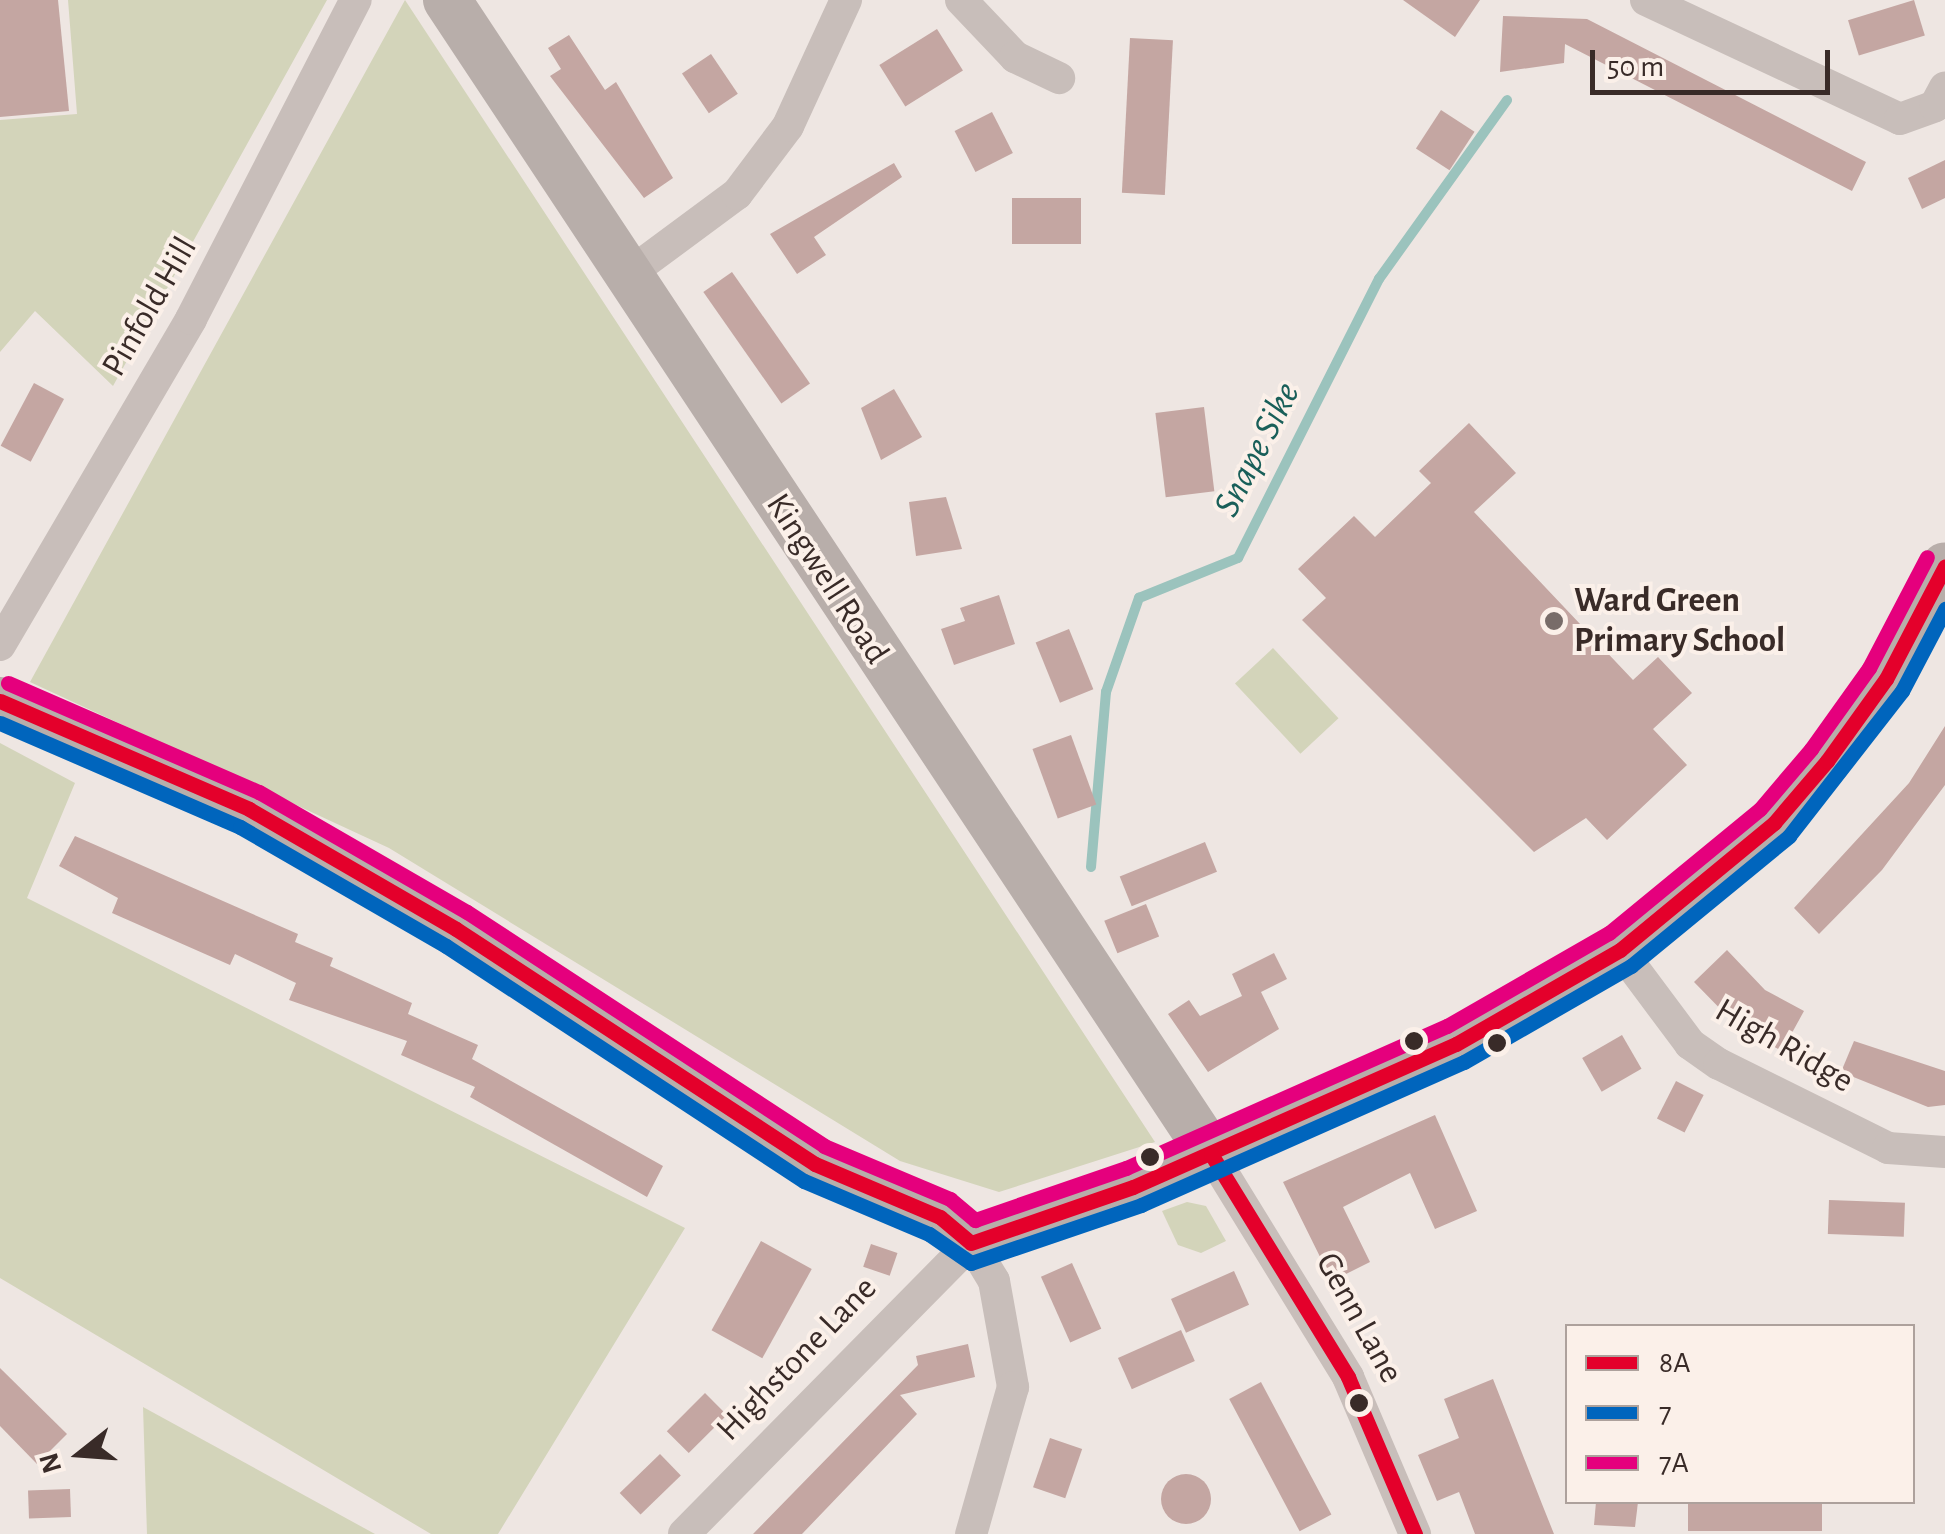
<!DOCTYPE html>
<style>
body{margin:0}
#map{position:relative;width:1945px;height:1534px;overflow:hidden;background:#eee6e2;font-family:"Alegreya Sans",sans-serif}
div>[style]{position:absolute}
.green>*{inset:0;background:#d3d4ba;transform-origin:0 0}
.stream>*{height:10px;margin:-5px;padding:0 5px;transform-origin:5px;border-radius:5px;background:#9bc3bd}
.building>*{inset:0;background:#c4a6a2;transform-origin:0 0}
.round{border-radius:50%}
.street>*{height:32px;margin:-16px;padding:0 16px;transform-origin:16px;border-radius:16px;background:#c8beba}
.secondary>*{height:48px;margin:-24px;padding:0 24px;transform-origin:24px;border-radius:24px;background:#b8aeaa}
.bus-1>*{height:15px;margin:-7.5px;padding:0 7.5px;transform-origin:7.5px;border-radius:7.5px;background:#e4002b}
.bus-2>*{height:15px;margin:-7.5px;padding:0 7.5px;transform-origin:7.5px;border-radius:7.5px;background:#0065bd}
.bus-3>*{height:15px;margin:-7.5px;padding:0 7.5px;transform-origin:7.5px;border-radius:7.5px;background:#e5007d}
.dots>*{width:28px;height:28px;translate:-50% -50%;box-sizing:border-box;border:5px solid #fbf0e9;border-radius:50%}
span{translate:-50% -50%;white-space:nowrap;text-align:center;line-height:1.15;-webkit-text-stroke:8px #fbf0e9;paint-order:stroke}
.street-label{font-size:35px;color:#392b28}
.poi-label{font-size:35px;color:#392b28;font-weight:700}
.left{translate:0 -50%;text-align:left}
.water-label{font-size:38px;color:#195f59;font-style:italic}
.legend{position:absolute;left:1565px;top:1324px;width:350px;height:180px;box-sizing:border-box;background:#fbf0e9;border:2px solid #ada19c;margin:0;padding:12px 18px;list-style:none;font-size:30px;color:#392b28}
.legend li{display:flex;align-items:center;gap:20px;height:50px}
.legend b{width:50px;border:2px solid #ada19c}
.north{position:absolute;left:30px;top:1404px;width:100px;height:100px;-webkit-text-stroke:8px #fbf0e9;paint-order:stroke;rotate:253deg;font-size:28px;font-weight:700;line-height:40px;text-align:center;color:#392b28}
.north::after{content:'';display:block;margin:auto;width:35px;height:45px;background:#392b28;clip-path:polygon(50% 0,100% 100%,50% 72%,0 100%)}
.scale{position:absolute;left:1590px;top:50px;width:240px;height:45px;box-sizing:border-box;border:5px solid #392b28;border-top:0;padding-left:12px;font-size:30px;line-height:35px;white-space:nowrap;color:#392b28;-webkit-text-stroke:8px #fbf0e9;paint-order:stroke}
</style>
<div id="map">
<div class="green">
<div style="clip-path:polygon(68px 0,327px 0,113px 386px,35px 311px,0 352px,0 120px,77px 114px)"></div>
<div style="clip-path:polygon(405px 0,1155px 1142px,999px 1192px,900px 1161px,389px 848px,30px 682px)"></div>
<div style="left:1273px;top:648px;width:96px;height:52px;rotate:47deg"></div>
<div style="clip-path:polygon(0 743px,75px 783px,27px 898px,685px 1228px,498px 1534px,431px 1534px,0 1278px)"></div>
<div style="clip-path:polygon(1187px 1202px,1206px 1206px,1226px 1241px,1201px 1253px,1178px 1245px,1162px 1211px)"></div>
<div style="clip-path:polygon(143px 1407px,375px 1534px,147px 1534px)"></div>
</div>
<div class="stream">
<div style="left:1091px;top:867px;width:176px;rotate:-85.1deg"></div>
<div style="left:1106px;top:692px;width:100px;rotate:-70.7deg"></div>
<div style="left:1139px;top:598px;width:107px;rotate:-22deg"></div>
<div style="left:1238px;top:558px;width:313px;rotate:-63.2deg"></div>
<div style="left:1379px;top:279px;width:220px;rotate:-54.4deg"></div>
</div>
<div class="building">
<div style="clip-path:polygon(0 0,58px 0,69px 111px,0 117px)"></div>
<div style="clip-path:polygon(1403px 0,1480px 0,1455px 37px)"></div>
<div style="left:1914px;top:0;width:37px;height:69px;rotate:73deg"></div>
<div style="clip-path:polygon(1503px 16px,1587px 19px,1866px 162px,1852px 191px,1565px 44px,1564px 63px,1500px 72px)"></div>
<div style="left:937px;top:29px;width:49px;height:68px;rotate:58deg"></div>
<div style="clip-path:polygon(569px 35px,605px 90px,616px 82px,673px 178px,644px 198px,550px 76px,561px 69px,548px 48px)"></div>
<div style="left:1130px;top:38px;width:43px;height:155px;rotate:3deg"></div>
<div style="left:711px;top:54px;width:48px;height:35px;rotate:56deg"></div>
<div style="left:1441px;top:110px;width:40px;height:46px;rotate:33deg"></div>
<div style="left:992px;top:112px;width:46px;height:42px;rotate:63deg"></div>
<div style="clip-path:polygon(1945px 160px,1945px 198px,1922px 209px,1908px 178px)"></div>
<div style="clip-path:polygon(894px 163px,902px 177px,814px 237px,826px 255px,797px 274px,770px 234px)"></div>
<div style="left:1012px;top:198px;width:69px;height:46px"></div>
<div style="left:732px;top:272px;width:136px;height:35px;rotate:55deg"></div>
<div style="left:34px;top:383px;width:34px;height:71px;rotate:28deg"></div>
<div style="clip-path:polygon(894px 389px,922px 437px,881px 460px,861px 408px)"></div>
<div style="left:1204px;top:407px;width:85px;height:49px;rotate:83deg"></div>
<div style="clip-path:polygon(1469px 423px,1516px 473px,1474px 512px,1633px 680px,1658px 657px,1692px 693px,1653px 729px,1687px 765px,1607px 840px,1586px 818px,1534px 852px,1302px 620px,1326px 598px,1298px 569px,1354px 516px,1375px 537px,1431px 483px,1419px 471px)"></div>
<div style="clip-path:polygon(946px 497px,962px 549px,916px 556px,909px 502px)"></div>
<div style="clip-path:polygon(999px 595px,1015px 644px,954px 665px,941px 629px,965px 621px,960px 608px)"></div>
<div style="left:1069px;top:629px;width:65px;height:36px;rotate:68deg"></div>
<div style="clip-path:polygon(1945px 726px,1945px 785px,1882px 870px,1819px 934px,1794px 908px,1909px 783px)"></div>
<div style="left:1071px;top:735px;width:74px;height:41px;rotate:70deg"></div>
<div style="clip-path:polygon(75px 836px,298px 934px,295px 942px,333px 958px,330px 966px,412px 1003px,408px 1014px,478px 1045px,472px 1059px,663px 1166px,647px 1197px,470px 1097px,475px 1087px,401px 1055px,407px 1041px,289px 1000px,296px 983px,235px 954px,230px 965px,112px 913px,118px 898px,59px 866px)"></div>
<div style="left:1205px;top:842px;width:32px;height:92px;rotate:68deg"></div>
<div style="left:1146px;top:904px;width:35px;height:45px;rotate:68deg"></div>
<div style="clip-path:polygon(1727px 950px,1765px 990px,1804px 1011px,1782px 1051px,1738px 1027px,1694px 982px)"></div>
<div style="clip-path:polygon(1274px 953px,1287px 979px,1261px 992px,1279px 1029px,1208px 1072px,1168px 1014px,1189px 1000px,1200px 1016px,1242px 996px,1232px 974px)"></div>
<div style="left:1622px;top:1035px;width:39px;height:46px;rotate:60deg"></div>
<div style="clip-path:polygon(1854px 1041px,1945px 1071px,1945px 1105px,1928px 1107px,1841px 1072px)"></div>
<div style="left:1676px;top:1081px;width:31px;height:42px;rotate:27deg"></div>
<div style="clip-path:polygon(1435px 1115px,1477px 1211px,1435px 1229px,1410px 1173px,1343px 1207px,1370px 1262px,1332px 1281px,1283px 1182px)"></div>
<div style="left:1829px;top:1200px;width:76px;height:34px;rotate:2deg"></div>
<div style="left:761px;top:1241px;width:58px;height:102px;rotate:29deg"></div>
<div style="left:871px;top:1244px;width:28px;height:24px;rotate:19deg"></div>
<div style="left:1072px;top:1263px;width:72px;height:34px;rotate:66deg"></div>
<div style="left:1234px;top:1271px;width:37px;height:69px;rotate:66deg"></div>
<div style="left:1181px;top:1330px;width:34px;height:69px;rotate:66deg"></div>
<div style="clip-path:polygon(968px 1344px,975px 1377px,900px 1395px,917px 1414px,802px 1534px,753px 1534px,918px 1365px,916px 1356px)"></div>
<div style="clip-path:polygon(0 1368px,67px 1434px,37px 1464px,0 1426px)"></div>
<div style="clip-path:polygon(1493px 1379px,1542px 1504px,1554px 1534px,1475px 1534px,1459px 1492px,1437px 1501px,1418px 1455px,1459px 1438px,1444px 1399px)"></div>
<div style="left:1261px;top:1382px;width:150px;height:36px;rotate:62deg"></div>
<div style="left:705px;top:1393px;width:31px;height:54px;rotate:45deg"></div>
<div style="left:1050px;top:1438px;width:34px;height:52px;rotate:19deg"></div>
<div style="left:660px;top:1454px;width:30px;height:56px;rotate:46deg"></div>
<div class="round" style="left:1161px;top:1474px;width:50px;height:50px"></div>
<div style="left:70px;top:1489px;width:28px;height:42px;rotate:88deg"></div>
<div style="clip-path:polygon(1596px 1502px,1638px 1502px,1635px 1527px,1594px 1525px)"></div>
<div style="left:1688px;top:1502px;width:134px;height:29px"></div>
</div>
<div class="street">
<div style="left:961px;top:0;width:79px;rotate:46.5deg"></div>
<div style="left:1015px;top:57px;width:49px;rotate:25.5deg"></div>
<div style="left:1646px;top:0;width:280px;rotate:25.1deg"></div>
<div style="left:1900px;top:119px;width:37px;rotate:-20deg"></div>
<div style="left:1935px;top:106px;width:21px;rotate:-62deg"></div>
<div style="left:626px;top:276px;width:138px;rotate:-36.5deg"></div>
<div style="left:737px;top:194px;width:85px;rotate:-53.1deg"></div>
<div style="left:788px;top:126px;width:139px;rotate:-65.3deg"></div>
<div style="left:0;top:645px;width:378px;rotate:-59.6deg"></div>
<div style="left:191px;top:319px;width:359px;rotate:-62.7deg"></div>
<div style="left:1620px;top:950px;width:117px;rotate:53.3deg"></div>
<div style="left:1690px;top:1044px;width:35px;rotate:35deg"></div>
<div style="left:1719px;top:1064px;width:189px;rotate:26.4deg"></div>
<div style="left:1888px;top:1148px;width:57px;rotate:4deg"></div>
<div style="left:1211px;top:1154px;width:262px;rotate:58.4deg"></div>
<div style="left:1348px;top:1377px;width:171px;rotate:66.9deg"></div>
<div style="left:684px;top:1534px;width:409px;rotate:-45.4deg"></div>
<div style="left:971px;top:1243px;width:44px;rotate:58.8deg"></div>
<div style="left:994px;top:1281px;width:108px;rotate:79.8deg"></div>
<div style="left:1013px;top:1387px;width:153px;rotate:105.9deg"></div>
</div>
<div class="secondary">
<div style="left:447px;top:0;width:1384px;rotate:56.49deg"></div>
<div style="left:0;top:701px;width:271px;rotate:23.4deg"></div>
<div style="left:249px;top:809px;width:239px;rotate:30.1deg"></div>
<div style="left:456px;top:929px;width:429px;rotate:33.2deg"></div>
<div style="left:815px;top:1164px;width:136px;rotate:23deg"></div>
<div style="left:940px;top:1217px;width:40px;rotate:40deg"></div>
<div style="left:971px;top:1243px;width:171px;rotate:-19.1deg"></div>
<div style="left:1133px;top:1187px;width:353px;rotate:-23.9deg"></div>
<div style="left:1456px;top:1044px;width:189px;rotate:-29.8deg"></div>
<div style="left:1620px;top:950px;width:200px;rotate:-39.5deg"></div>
<div style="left:1774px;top:823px;width:82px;rotate:-49.5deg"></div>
<div style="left:1827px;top:761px;width:101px;rotate:-54.3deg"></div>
<div style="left:1886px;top:679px;width:127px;rotate:-62.4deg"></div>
</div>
<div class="bus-1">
<div style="left:0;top:701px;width:271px;rotate:23.4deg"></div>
<div style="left:249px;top:809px;width:239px;rotate:30.1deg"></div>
<div style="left:456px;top:929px;width:429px;rotate:33.2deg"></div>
<div style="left:815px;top:1164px;width:136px;rotate:23deg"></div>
<div style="left:940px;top:1217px;width:40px;rotate:40deg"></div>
<div style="left:971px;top:1243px;width:171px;rotate:-19.1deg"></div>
<div style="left:1133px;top:1187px;width:353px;rotate:-23.9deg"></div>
<div style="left:1456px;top:1044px;width:189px;rotate:-29.8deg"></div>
<div style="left:1620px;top:950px;width:200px;rotate:-39.5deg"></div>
<div style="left:1774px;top:823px;width:82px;rotate:-49.5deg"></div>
<div style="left:1827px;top:761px;width:101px;rotate:-54.3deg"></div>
<div style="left:1886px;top:679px;width:127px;rotate:-62.4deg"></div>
<div style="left:1211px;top:1154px;width:262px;rotate:58.4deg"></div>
<div style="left:1348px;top:1377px;width:171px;rotate:66.9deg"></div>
</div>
<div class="bus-2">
<div style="left:0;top:723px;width:262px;rotate:23.4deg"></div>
<div style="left:240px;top:827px;width:238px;rotate:30deg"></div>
<div style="left:446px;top:946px;width:428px;rotate:33.3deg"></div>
<div style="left:804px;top:1181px;width:136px;rotate:23deg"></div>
<div style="left:929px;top:1234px;width:51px;rotate:34.6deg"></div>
<div style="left:971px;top:1263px;width:180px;rotate:-18.8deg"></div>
<div style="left:1141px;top:1205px;width:353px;rotate:-23.9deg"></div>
<div style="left:1464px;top:1062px;width:193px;rotate:-29.9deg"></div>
<div style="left:1631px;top:966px;width:205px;rotate:-39.4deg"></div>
<div style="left:1789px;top:836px;width:184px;rotate:-52.1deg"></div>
<div style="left:1902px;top:691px;width:93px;rotate:-62.3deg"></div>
</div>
<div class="bus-3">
<div style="left:8px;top:683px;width:274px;rotate:23.5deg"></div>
<div style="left:259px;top:792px;width:240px;rotate:30deg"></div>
<div style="left:467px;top:912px;width:427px;rotate:33.2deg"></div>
<div style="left:824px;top:1146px;width:137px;rotate:22.8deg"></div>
<div style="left:950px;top:1199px;width:33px;rotate:40deg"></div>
<div style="left:975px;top:1220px;width:160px;rotate:-19deg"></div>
<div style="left:1126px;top:1168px;width:351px;rotate:-23.9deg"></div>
<div style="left:1447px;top:1026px;width:187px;rotate:-29.9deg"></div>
<div style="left:1609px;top:933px;width:195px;rotate:-39.4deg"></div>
<div style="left:1760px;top:809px;width:79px;rotate:-49.6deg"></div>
<div style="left:1811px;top:749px;width:100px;rotate:-54.4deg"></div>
<div style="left:1869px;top:668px;width:125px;rotate:-62.4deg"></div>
</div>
<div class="dots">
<div style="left:1554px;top:621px;background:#786c69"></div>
<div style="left:1414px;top:1041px;background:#392b28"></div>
<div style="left:1497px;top:1043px;background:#392b28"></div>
<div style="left:1150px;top:1157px;background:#392b28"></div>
<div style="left:1359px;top:1403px;background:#392b28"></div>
</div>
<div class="street-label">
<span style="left:150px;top:307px;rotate:-60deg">Pinfold Hill</span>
<span style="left:827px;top:579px;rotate:57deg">Kingwell Road</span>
<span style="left:1784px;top:1046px;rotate:30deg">High Ridge</span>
<span style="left:1359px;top:1318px;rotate:61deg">Genn Lane</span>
<span style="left:797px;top:1359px;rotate:-46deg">Highstone Lane</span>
</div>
<div class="poi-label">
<span class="left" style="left:1574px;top:621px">Ward Green<br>Primary School</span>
</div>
<div class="water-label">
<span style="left:1258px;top:450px;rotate:-63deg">Snape Sike</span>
</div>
<ul class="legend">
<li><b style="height:12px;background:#e4002b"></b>8A</li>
<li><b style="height:12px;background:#0065bd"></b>7</li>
<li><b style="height:12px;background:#e5007d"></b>7A</li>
</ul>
<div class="north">N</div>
<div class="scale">50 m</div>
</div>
